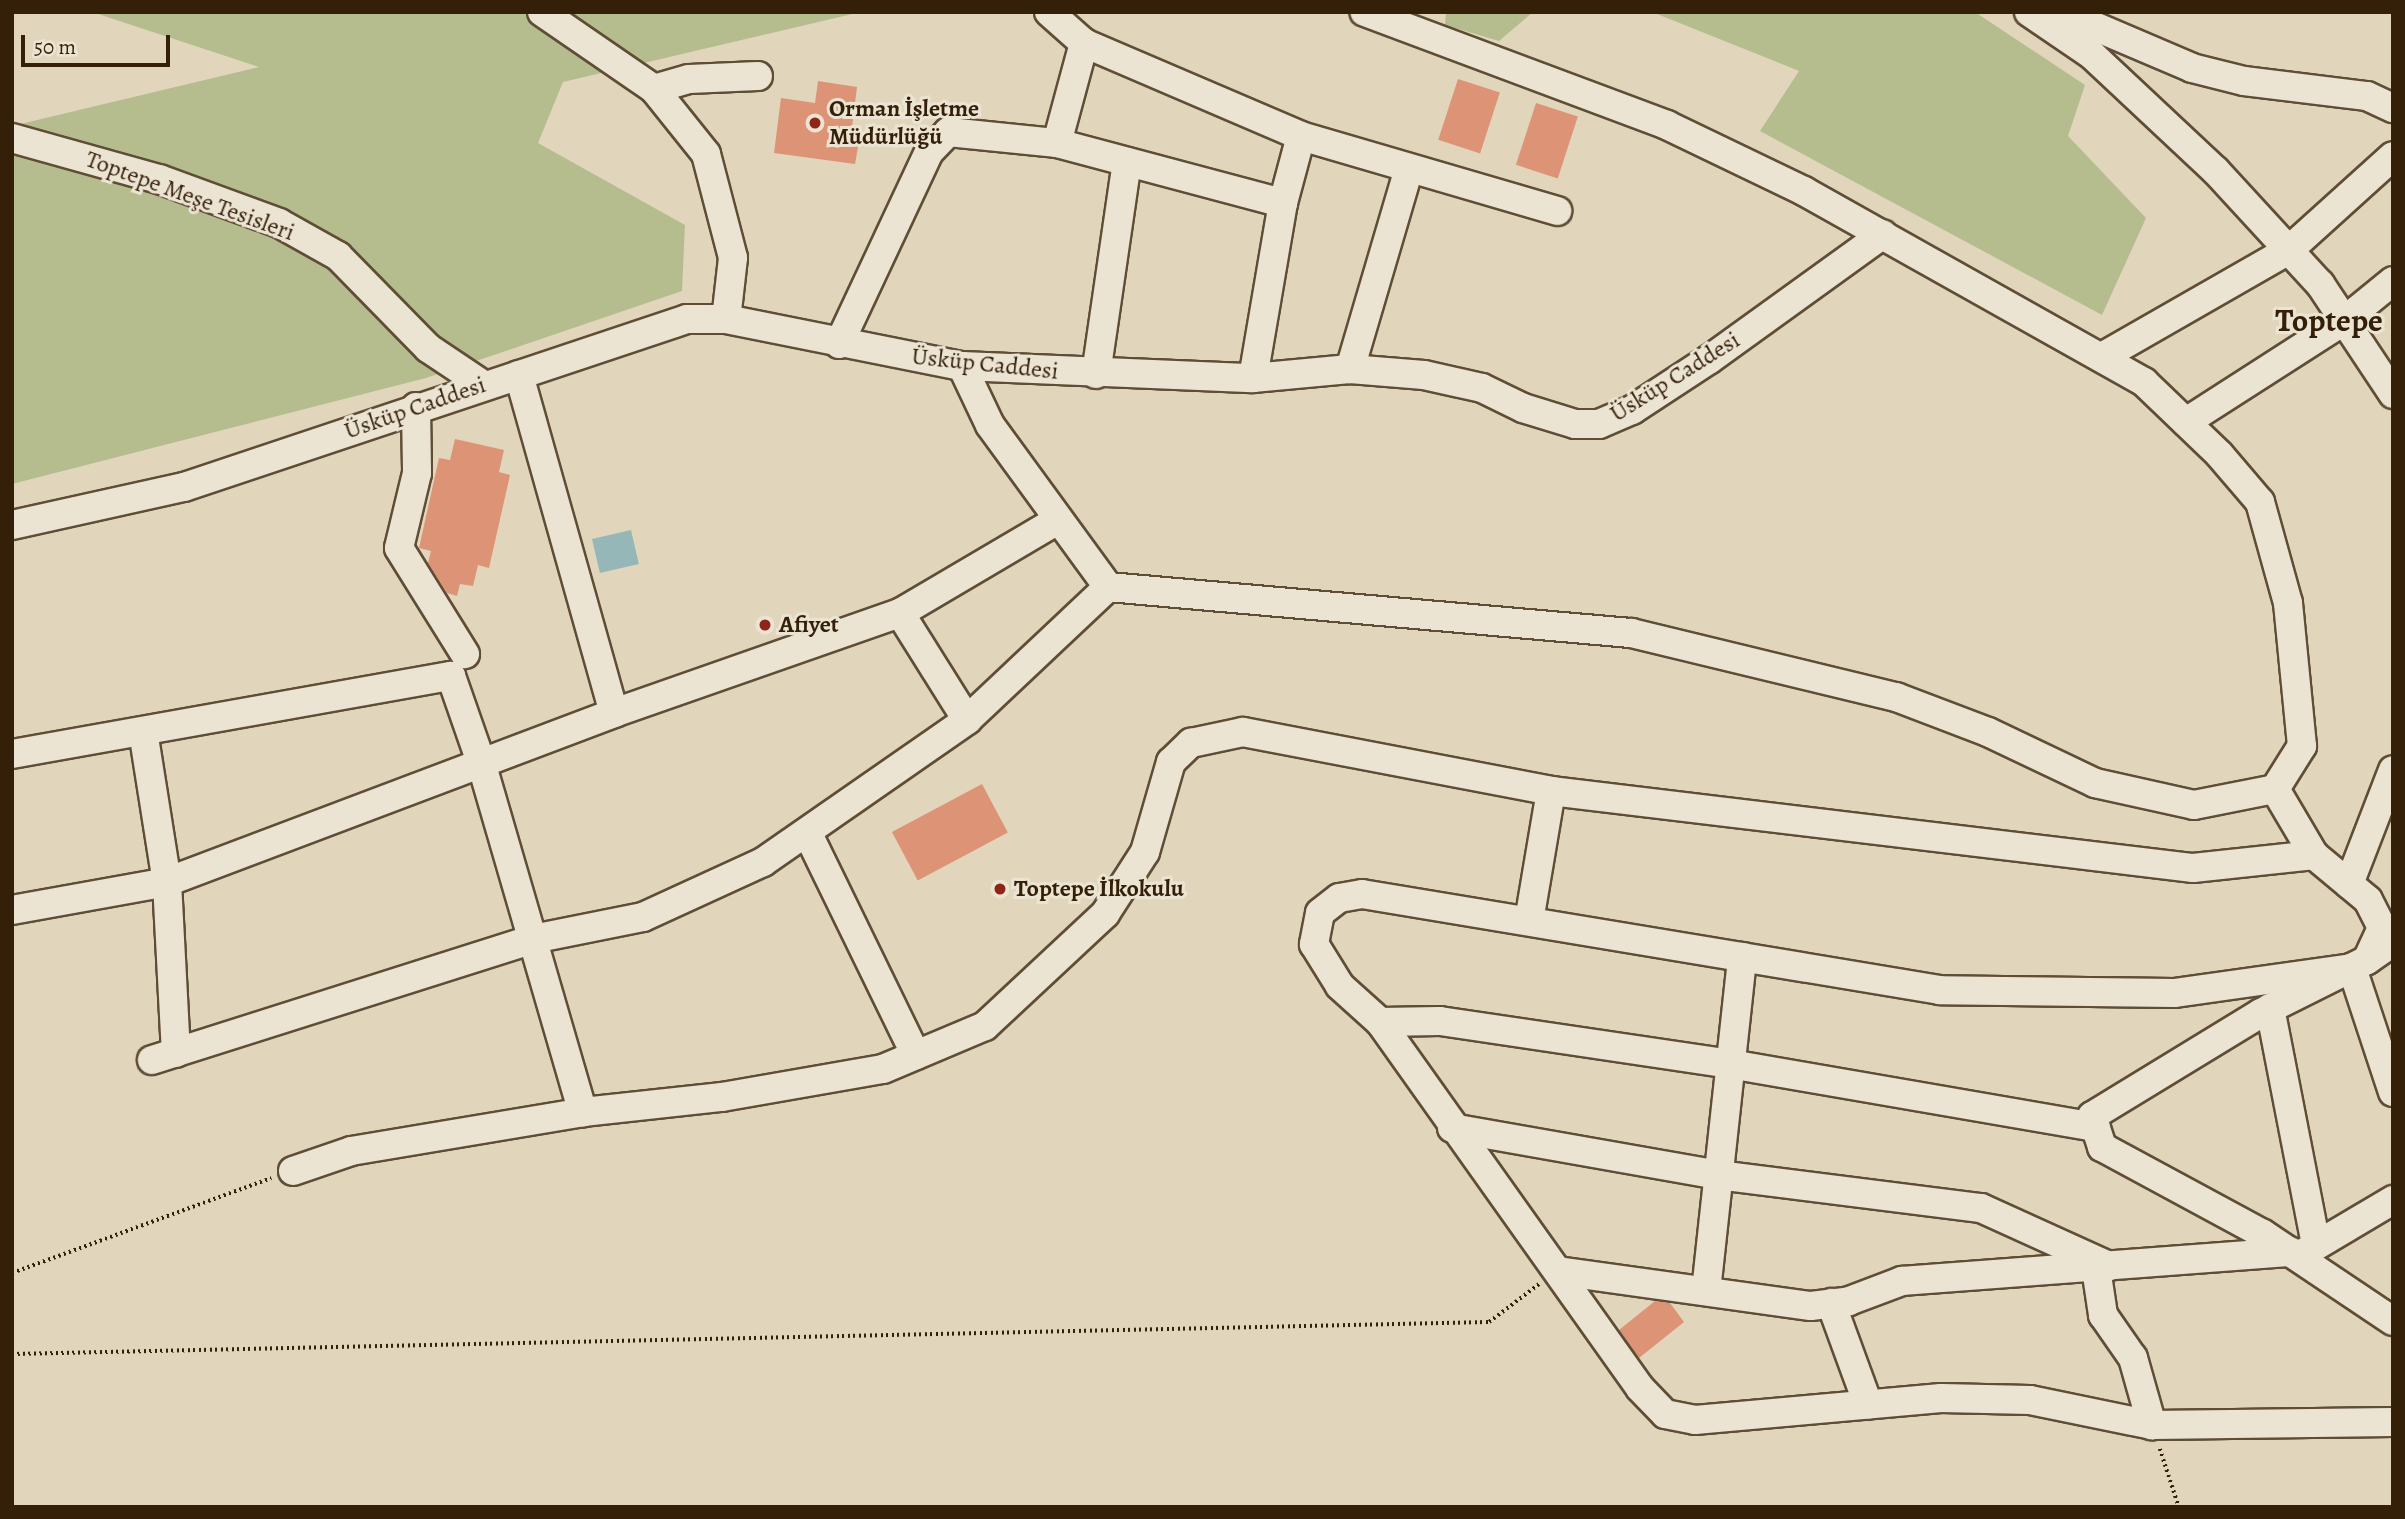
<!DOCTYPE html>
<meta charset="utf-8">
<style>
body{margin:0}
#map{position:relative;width:2405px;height:1519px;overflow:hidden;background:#e1d6bc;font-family:Alegreya,serif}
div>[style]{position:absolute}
.green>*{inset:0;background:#b5bd8f}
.water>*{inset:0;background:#95b7b7;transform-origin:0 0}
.building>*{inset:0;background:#dd9375;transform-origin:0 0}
.path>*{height:3.5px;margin-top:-1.75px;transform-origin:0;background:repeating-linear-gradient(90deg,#341f09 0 2px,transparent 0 5.5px)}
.roads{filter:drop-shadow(2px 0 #5f4d36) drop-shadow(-2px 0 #5f4d36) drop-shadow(0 2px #5f4d36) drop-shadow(0 -2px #5f4d36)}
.minor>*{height:28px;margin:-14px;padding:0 14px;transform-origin:14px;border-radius:14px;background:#ece4d3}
.dots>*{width:19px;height:19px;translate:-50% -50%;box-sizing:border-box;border:4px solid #ece4d3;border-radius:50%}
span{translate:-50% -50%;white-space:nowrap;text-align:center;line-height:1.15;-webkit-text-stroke:6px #ece4d3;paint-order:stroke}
.poi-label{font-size:24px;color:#341f09;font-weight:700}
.left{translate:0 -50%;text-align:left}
.street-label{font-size:24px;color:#341f09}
.district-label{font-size:32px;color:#341f09;font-weight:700}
.frame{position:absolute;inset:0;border:14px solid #341f09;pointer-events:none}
.scale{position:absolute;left:21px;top:35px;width:149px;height:32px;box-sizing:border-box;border:4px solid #341f09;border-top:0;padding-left:9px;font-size:21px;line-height:24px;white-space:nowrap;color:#341f09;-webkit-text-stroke:5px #ece4d3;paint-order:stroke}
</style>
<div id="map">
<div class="green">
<div style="clip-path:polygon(92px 12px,861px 12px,563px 82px,538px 143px,685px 225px,682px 291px,426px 378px,12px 484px,12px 126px,259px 67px)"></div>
<div style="clip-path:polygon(1446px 12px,1533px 12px,1499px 41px,1445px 25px)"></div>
<div style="clip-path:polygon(1652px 12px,1975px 12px,2085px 85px,2068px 136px,2146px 218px,2102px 315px,1760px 131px,1799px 71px)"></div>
</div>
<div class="water">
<div style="left:631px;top:530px;width:35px;height:40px;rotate:77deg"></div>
</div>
<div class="building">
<div style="left:1458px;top:79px;width:44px;height:64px;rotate:18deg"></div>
<div style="clip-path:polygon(818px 81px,857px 87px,850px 143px,858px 147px,855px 164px,774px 153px,781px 98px,815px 103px)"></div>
<div style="left:1536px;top:103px;width:44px;height:65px;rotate:18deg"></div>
<div style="clip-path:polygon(455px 439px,504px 450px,499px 472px,510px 475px,489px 568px,478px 565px,473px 586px,460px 584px,457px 596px,447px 593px,428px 563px,431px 551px,419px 548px,439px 458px,450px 460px)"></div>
<div style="left:982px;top:784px;width:55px;height:102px;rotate:62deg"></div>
<div style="clip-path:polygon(1655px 1301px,1670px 1303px,1684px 1322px,1639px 1358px,1619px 1330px)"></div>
</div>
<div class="path">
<div style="left:12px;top:1273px;width:276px;rotate:-20.1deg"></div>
<div style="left:12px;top:1354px;width:1477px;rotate:-1.24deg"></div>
<div style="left:1489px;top:1322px;width:63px;rotate:-37.2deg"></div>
<div style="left:2160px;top:1449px;width:61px;rotate:71.9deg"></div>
</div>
<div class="roads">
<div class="minor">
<div style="left:542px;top:12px;width:136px;rotate:34.5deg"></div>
<div style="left:654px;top:89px;width:83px;rotate:51.3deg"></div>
<div style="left:706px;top:154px;width:107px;rotate:75.4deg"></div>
<div style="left:733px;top:258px;width:61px;rotate:96.5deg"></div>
<div style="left:1049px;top:12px;width:47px;rotate:41.5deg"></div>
<div style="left:1084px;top:43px;width:236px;rotate:23.2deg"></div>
<div style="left:1301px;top:136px;width:267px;rotate:16.3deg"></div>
<div style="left:2029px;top:12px;width:76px;rotate:34.3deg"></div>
<div style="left:2092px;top:55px;width:170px;rotate:43.1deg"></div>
<div style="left:2216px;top:171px;width:154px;rotate:47.4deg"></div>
<div style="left:2320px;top:284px;width:132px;rotate:56.4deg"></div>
<div style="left:2061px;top:12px;width:142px;rotate:23.1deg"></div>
<div style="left:2192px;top:68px;width:54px;rotate:14deg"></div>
<div style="left:2244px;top:81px;width:124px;rotate:7deg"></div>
<div style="left:2367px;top:96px;width:29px;rotate:25deg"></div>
<div style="left:654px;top:89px;width:36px;rotate:-16deg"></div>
<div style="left:689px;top:79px;width:69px;rotate:-2.5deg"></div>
<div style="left:12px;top:138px;width:153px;rotate:15.6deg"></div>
<div style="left:159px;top:179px;width:128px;rotate:20.1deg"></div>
<div style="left:279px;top:223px;width:68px;rotate:29.2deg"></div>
<div style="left:338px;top:256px;width:129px;rotate:45.6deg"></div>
<div style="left:428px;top:348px;width:65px;rotate:33.7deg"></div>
<div style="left:1057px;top:143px;width:104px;rotate:-74.9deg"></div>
<div style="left:839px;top:344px;width:212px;rotate:-64.9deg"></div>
<div style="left:929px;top:152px;width:28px;rotate:-46deg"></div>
<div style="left:948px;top:132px;width:110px;rotate:5.8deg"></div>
<div style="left:1057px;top:143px;width:234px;rotate:14.9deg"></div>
<div style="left:2102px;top:357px;width:215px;rotate:-29.8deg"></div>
<div style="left:2289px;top:250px;width:140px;rotate:-42.1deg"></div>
<div style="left:962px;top:366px;width:65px;rotate:64.6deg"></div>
<div style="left:990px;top:425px;width:200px;rotate:53.9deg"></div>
<div style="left:1350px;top:369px;width:209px;rotate:-73.6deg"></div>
<div style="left:1096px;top:374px;width:214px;rotate:-81.7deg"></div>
<div style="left:519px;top:375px;width:351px;rotate:74.3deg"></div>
<div style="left:1253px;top:378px;width:178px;rotate:-80.3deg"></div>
<div style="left:1283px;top:203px;width:69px;rotate:-75deg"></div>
<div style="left:416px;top:407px;width:66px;rotate:89.1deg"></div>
<div style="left:417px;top:473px;width:77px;rotate:103.5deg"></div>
<div style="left:399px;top:548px;width:125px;rotate:58.1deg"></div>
<div style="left:2186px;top:422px;width:189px;rotate:-32.7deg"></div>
<div style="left:2345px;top:320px;width:62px;rotate:-39.1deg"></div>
<div style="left:12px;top:525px;width:176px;rotate:-12.5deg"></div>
<div style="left:184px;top:487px;width:530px;rotate:-18.47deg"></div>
<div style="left:687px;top:319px;width:39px"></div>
<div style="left:726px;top:319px;width:241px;rotate:11.3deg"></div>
<div style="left:962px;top:366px;width:291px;rotate:2.4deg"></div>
<div style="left:1253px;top:378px;width:97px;rotate:-5.3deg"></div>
<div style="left:1350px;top:369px;width:74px;rotate:4.6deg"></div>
<div style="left:1424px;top:375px;width:59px;rotate:12.6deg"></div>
<div style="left:1482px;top:388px;width:46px;rotate:26deg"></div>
<div style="left:1523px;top:408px;width:54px;rotate:17.1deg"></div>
<div style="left:1575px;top:424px;width:24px"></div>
<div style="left:1599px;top:424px;width:36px;rotate:-23deg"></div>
<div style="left:1632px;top:410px;width:93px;rotate:-33.2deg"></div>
<div style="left:1710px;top:359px;width:213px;rotate:-35.8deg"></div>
<div style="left:900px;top:613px;width:126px;rotate:57.9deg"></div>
<div style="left:143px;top:731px;width:153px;rotate:81deg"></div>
<div style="left:167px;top:882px;width:171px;rotate:87deg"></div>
<div style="left:12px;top:754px;width:446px;rotate:-10.1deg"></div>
<div style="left:451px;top:676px;width:91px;rotate:70.8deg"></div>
<div style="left:481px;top:762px;width:365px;rotate:73.8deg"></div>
<div style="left:583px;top:1112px;width:140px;rotate:-6.2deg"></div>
<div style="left:722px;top:1097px;width:163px;rotate:-9.9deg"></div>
<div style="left:883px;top:1069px;width:111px;rotate:-22.9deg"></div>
<div style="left:985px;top:1026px;width:164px;rotate:-43deg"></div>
<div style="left:1105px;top:914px;width:74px;rotate:-57.2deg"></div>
<div style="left:1145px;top:852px;width:94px;rotate:-73.9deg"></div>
<div style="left:1171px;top:762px;width:28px;rotate:-44deg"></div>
<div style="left:1191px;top:743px;width:53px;rotate:-11.9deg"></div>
<div style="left:1243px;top:732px;width:314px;rotate:10.8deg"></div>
<div style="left:1551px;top:791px;width:647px;rotate:6.84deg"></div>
<div style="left:2193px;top:868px;width:122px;rotate:-6.1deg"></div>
<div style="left:2275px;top:789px;width:77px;rotate:59.4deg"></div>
<div style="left:2314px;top:855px;width:70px;rotate:39.8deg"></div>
<div style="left:2368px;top:900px;width:31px;rotate:63deg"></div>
<div style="left:2382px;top:928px;width:35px;rotate:115deg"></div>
<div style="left:808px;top:834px;width:246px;rotate:64deg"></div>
<div style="left:2349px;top:884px;width:122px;rotate:-68.9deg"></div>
<div style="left:12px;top:910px;width:158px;rotate:-10.2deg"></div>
<div style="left:167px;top:882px;width:478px;rotate:-20.7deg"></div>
<div style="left:614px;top:713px;width:303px;rotate:-19.3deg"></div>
<div style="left:900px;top:613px;width:181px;rotate:-30.5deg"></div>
<div style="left:1529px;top:921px;width:132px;rotate:-80.4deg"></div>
<div style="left:2393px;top:942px;width:32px;rotate:145deg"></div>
<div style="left:2367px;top:960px;width:119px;rotate:153.4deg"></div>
<div style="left:2261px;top:1013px;width:198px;rotate:148.6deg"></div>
<div style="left:2092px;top:1116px;width:33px;rotate:72deg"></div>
<div style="left:2102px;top:1147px;width:183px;rotate:28.4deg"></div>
<div style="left:2263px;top:1234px;width:156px;rotate:33.8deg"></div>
<div style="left:2270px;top:1008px;width:241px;rotate:79deg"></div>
<div style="left:1380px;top:1022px;width:60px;rotate:-1deg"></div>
<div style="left:1440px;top:1021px;width:293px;rotate:8.4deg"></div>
<div style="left:1730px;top:1064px;width:371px;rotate:9.8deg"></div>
<div style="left:152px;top:1060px;width:400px;rotate:-17.6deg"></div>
<div style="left:533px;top:939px;width:112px;rotate:-11.3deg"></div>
<div style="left:643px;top:917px;width:132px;rotate:-24.6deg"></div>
<div style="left:763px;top:862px;width:249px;rotate:-34.8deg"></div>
<div style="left:967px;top:720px;width:194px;rotate:-43.3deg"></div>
<div style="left:1108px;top:587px;width:525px;rotate:5.03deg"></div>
<div style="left:1631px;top:633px;width:273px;rotate:13.6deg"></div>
<div style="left:1896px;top:697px;width:98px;rotate:20.8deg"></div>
<div style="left:1988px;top:732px;width:119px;rotate:25.5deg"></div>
<div style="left:2095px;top:783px;width:101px;rotate:12.5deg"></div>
<div style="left:2194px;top:805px;width:83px;rotate:-11.2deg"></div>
<div style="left:2275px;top:789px;width:51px;rotate:-57.9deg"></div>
<div style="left:2302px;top:746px;width:144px;rotate:-95.6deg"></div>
<div style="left:2288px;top:603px;width:105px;rotate:-105.5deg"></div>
<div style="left:2260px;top:502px;width:63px;rotate:-130.5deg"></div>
<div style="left:2219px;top:454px;width:104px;rotate:-136.2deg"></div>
<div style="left:2144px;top:382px;width:390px;rotate:-150.7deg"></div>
<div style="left:1804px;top:191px;width:152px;rotate:-154.3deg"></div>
<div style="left:1667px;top:125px;width:323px;rotate:-159.5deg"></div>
<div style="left:2393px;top:1092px;width:131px;rotate:-108.3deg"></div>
<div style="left:2352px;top:968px;width:180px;rotate:172deg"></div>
<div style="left:2174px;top:993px;width:234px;rotate:-179.3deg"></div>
<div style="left:1940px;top:990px;width:586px;rotate:-170.57deg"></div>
<div style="left:1362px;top:894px;width:23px;rotate:170deg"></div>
<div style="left:1339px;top:898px;width:24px;rotate:142deg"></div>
<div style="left:1320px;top:913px;width:32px;rotate:101deg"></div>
<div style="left:1314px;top:944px;width:49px;rotate:58.2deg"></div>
<div style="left:1340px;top:986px;width:54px;rotate:42deg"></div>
<div style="left:1380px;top:1022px;width:449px;rotate:54.6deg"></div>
<div style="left:1640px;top:1388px;width:36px;rotate:46deg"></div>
<div style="left:1665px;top:1414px;width:31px;rotate:11deg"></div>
<div style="left:1695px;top:1420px;width:247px;rotate:-5.1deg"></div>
<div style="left:1941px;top:1398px;width:89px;rotate:1.3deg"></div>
<div style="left:2030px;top:1400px;width:125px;rotate:11.6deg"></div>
<div style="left:2152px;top:1425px;width:241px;rotate:-0.7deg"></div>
<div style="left:1452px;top:1128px;width:270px;rotate:10deg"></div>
<div style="left:1718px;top:1175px;width:265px;rotate:7.2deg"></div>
<div style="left:1981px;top:1208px;width:141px;rotate:24.4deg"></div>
<div style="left:293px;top:1171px;width:61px;rotate:-19deg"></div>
<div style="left:351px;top:1151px;width:235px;rotate:-9.5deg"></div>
<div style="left:2302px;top:1254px;width:106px;rotate:-30.7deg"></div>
<div style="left:2096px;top:1268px;width:48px;rotate:81.5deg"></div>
<div style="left:2103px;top:1315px;width:52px;rotate:55.1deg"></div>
<div style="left:2133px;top:1358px;width:70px;rotate:74.2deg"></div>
<div style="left:1558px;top:1271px;width:255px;rotate:7.9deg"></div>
<div style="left:1811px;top:1306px;width:38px;rotate:-7deg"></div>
<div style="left:1849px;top:1301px;width:57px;rotate:-20.7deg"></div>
<div style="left:1902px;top:1281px;width:390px;rotate:-4.3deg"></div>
<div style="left:1706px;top:1291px;width:336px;rotate:-83.8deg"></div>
<div style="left:1831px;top:1303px;width:108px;rotate:69.9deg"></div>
</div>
</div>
<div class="dots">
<div style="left:815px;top:123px;background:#8f2418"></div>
<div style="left:765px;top:625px;background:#8f2418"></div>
<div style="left:1000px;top:889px;background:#8f2418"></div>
</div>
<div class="poi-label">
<span class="left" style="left:829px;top:123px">Orman İşletme<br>Müdürlüğü</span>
<span class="left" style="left:779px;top:625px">Afiyet</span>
<span class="left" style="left:1014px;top:889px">Toptepe İlkokulu</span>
</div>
<div class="street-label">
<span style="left:190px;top:196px;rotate:20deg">Toptepe Meşe Tesisleri</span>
<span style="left:985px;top:364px;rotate:6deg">Üsküp Caddesi</span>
<span style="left:1675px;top:377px;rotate:-32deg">Üsküp Caddesi</span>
<span style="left:415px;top:408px;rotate:-19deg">Üsküp Caddesi</span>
</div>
<div class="district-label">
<span style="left:2329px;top:320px">Toptepe</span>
</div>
<div class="frame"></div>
<div class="scale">50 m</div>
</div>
